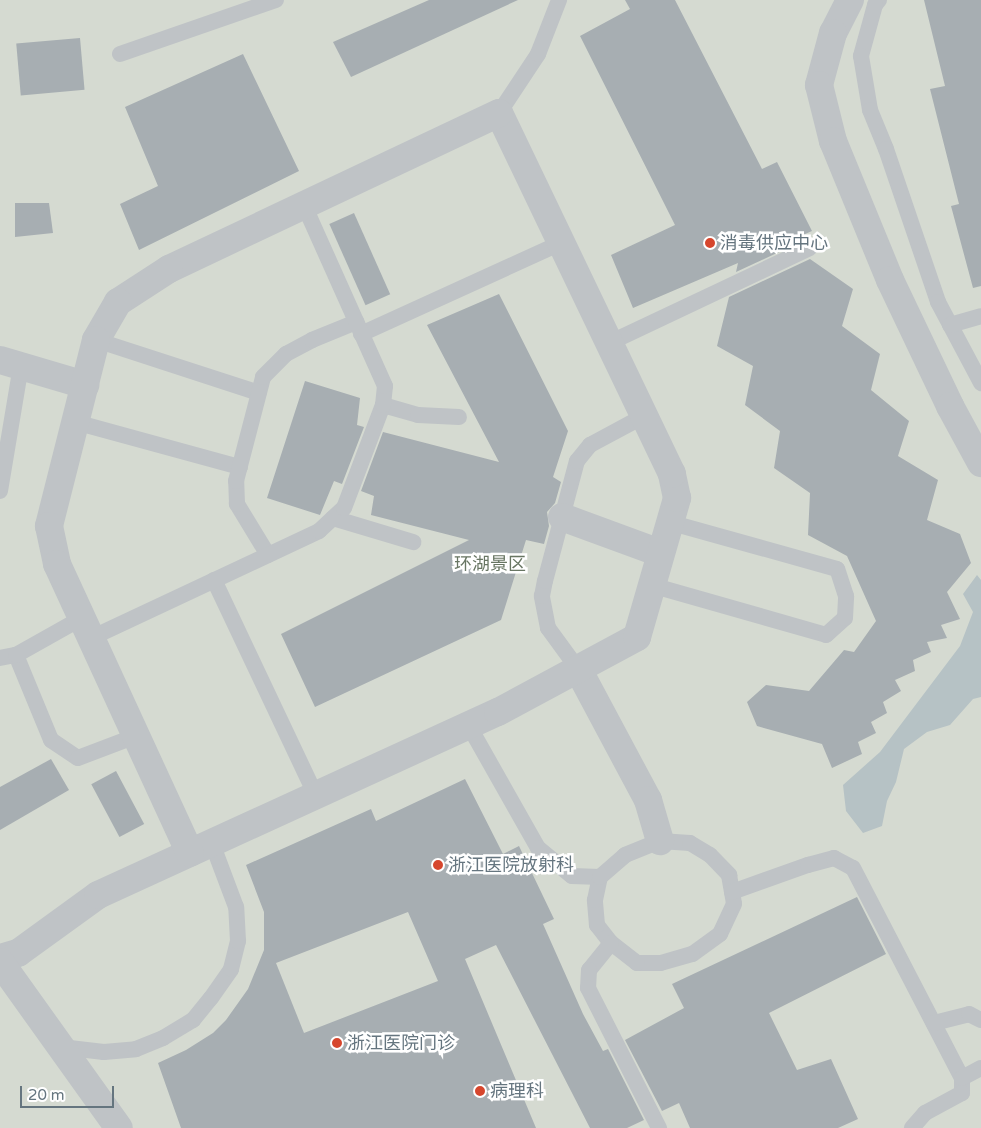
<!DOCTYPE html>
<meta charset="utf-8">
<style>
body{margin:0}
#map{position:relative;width:981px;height:1128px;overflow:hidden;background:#f4f3f0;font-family:"Varela Round","Noto Sans SC",sans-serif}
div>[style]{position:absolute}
.green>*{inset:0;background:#d5dad1;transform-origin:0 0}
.water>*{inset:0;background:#b6c2c5}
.building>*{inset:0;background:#a7aeb2;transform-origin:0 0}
.lane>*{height:16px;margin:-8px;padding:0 8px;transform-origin:8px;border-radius:8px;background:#bfc3c6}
.street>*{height:28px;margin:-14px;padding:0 14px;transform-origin:14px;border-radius:14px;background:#bfc3c6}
.dots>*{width:14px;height:14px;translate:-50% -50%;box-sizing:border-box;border:2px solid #fff;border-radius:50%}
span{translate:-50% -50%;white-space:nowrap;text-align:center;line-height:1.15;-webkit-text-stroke:5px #fff;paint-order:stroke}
.poi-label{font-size:18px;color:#65757f}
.left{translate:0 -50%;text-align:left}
.park-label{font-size:18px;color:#687663}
.scale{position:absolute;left:20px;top:1086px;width:94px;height:22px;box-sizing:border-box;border:2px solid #65757f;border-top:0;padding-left:6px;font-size:15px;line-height:18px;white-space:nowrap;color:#65757f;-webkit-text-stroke:4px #fff;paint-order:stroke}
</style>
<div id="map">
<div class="green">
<div style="left:0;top:0;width:981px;height:1128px"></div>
</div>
<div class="water">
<div style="clip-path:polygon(977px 575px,981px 580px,981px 697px,973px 699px,950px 725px,927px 732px,904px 749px,896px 782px,887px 801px,882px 826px,863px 833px,846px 811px,843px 785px,880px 752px,960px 646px,973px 612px,963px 594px)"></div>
</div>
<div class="building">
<div style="clip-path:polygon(429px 0,518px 0,351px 77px,333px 42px)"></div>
<div style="clip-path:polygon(625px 0,675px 0,762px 169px,777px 162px,812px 231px,787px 242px,792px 246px,736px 272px,738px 263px,633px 308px,611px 255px,675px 225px,580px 36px,630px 9px)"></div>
<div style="clip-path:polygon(924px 0,981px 0,981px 286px,973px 288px,951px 206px,959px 204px,930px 89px,945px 86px)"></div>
<div style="left:80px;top:38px;width:52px;height:64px;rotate:85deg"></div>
<div style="clip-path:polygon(243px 54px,299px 171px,139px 250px,120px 204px,158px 186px,125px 107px)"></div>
<div style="clip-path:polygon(15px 203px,49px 203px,53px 233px,15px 237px)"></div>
<div style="left:354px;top:213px;width:89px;height:27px;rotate:66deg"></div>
<div style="clip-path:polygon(810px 259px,853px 289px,842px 326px,880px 354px,871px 390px,909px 421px,898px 456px,938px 480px,927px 520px,960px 534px,971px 563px,947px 592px,960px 619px,941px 625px,947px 638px,927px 642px,931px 652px,913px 660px,915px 671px,895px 680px,901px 691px,883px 702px,887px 713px,871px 722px,876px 733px,858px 742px,862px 754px,832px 768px,822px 744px,757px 726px,747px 702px,766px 685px,809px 691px,844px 650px,854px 652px,876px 621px,847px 556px,808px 535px,810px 493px,774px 468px,780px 431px,745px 405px,753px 366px,717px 346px,729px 297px)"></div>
<div style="clip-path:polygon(499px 294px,568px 431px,553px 477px,561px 482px,555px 503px,547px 512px,549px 526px,544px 544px,526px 540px,501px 620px,315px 707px,281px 634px,469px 540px,371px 515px,374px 496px,361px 491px,383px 432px,499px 462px,427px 325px)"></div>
<div style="clip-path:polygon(305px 381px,360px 398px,357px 425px,364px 427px,342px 484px,334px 481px,320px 515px,267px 498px)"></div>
<div style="clip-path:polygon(51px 759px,69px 790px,0 830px,0 787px)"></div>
<div style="left:116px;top:771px;width:60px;height:28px;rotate:62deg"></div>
<div style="clip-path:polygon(evenodd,465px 779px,503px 854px,519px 846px,554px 919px,543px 924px,583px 1014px,603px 1051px,608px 1049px,644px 1120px,627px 1128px,590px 1128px,496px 945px,465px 959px,536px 1128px,181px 1128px,158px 1063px,186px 1050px,213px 1033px,226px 1020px,248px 989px,264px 950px,264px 912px,246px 865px,371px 809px,376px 821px,465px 779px,408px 912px,438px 981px,304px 1033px,276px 963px,408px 912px)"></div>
<div style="clip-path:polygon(857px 897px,886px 954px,769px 1013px,797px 1070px,831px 1059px,858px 1119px,838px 1128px,690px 1128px,679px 1103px,662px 1111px,625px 1040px,684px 1008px,672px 984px)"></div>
</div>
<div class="lane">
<div style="left:879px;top:0;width:6px;rotate:129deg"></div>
<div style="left:875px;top:5px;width:53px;rotate:105.4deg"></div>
<div style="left:861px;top:56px;width:55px;rotate:80.5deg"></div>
<div style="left:870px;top:110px;width:42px;rotate:67.7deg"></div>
<div style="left:886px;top:149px;width:162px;rotate:71.2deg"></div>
<div style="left:938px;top:302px;width:92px;rotate:62deg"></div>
<div style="left:120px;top:54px;width:165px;rotate:-19.1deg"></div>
<div style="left:499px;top:113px;width:71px;rotate:-56.5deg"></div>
<div style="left:538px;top:54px;width:58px;rotate:-68.7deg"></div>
<div style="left:950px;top:325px;width:32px;rotate:-16deg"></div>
<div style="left:361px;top:334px;width:220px;rotate:-24.5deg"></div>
<div style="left:96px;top:340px;width:171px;rotate:18deg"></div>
<div style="left:609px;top:343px;width:222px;rotate:-25.3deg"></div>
<div style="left:383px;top:405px;width:36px;rotate:16deg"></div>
<div style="left:418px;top:415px;width:41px;rotate:2.8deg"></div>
<div style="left:75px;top:422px;width:171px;rotate:15.3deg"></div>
<div style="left:0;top:491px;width:127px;rotate:-80.5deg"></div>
<div style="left:333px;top:518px;width:84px;rotate:16.7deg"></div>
<div style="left:268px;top:555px;width:60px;rotate:-121.3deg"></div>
<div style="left:237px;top:504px;width:23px;rotate:-92deg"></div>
<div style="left:236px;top:481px;width:107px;rotate:-75.4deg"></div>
<div style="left:263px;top:377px;width:33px;rotate:-45deg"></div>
<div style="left:286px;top:354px;width:30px;rotate:-28deg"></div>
<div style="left:312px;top:340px;width:48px;rotate:-22.2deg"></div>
<div style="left:214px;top:580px;width:239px;rotate:64.7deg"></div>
<div style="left:651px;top:585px;width:182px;rotate:15.9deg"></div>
<div style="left:826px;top:635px;width:25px;rotate:-42deg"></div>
<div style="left:845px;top:618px;width:22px;rotate:-87deg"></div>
<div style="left:846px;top:596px;width:28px;rotate:-108deg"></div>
<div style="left:837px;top:569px;width:174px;rotate:-164.4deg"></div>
<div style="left:91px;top:638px;width:252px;rotate:-25.1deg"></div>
<div style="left:319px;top:531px;width:34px;rotate:-43deg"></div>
<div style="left:344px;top:508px;width:110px;rotate:-69.3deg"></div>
<div style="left:383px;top:405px;width:19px;rotate:-84deg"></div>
<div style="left:385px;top:386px;width:198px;rotate:-114.1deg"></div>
<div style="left:16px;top:655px;width:92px;rotate:67.6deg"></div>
<div style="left:51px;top:740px;width:32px;rotate:34deg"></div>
<div style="left:78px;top:758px;width:62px;rotate:-20.8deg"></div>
<div style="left:0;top:658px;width:16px;rotate:-11deg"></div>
<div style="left:16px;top:655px;width:76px;rotate:-29.3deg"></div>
<div style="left:578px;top:669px;width:51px;rotate:-126.2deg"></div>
<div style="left:548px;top:628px;width:33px;rotate:-101deg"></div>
<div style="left:542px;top:596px;width:15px;rotate:-79deg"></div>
<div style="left:545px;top:581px;width:124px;rotate:-75.1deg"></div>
<div style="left:577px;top:461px;width:21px;rotate:-51deg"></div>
<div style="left:590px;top:445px;width:61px;rotate:-28.2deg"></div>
<div style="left:469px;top:726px;width:140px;rotate:60.5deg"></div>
<div style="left:538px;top:848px;width:44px;rotate:39.5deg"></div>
<div style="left:572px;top:876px;width:28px;rotate:2deg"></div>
<div style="left:660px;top:841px;width:30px;rotate:4deg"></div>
<div style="left:690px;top:843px;width:23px;rotate:31deg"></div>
<div style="left:710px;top:855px;width:28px;rotate:46deg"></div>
<div style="left:729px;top:875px;width:29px;rotate:80deg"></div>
<div style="left:734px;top:904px;width:33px;rotate:115deg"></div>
<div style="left:720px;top:934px;width:34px;rotate:144deg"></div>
<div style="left:692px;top:954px;width:33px;rotate:164deg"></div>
<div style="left:660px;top:963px;width:23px;rotate:180deg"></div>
<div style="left:637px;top:963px;width:33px;rotate:-142deg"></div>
<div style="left:611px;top:943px;width:23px;rotate:-128deg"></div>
<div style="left:597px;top:925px;width:25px;rotate:-95deg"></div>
<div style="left:595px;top:900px;width:24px;rotate:-78deg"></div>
<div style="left:600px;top:877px;width:33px;rotate:-41deg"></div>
<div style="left:625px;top:855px;width:38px;rotate:-22deg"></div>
<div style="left:732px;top:892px;width:81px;rotate:-19.6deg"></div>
<div style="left:808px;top:865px;width:27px;rotate:-15deg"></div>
<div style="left:834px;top:858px;width:21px;rotate:28deg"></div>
<div style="left:853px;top:868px;width:237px;rotate:62.6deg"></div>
<div style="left:962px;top:1078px;width:15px;rotate:90deg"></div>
<div style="left:962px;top:1093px;width:42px;rotate:151.6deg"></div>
<div style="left:925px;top:1113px;width:20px;rotate:131deg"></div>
<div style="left:611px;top:943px;width:35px;rotate:129deg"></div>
<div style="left:589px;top:970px;width:18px;rotate:93deg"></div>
<div style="left:588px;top:988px;width:157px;rotate:63.1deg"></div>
<div style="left:934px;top:1023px;width:36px;rotate:-14deg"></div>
<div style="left:969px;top:1014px;width:13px;rotate:27deg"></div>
<div style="left:61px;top:1047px;width:43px;rotate:6.6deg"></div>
<div style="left:104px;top:1052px;width:32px;rotate:-5deg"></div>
<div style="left:136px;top:1049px;width:29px;rotate:-22deg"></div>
<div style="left:163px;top:1038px;width:35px;rotate:-31deg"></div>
<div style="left:193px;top:1020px;width:28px;rotate:-51deg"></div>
<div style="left:211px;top:998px;width:35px;rotate:-55deg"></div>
<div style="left:231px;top:969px;width:29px;rotate:-76deg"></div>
<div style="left:238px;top:941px;width:34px;rotate:-93deg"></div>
<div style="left:236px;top:907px;width:68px;rotate:-110.6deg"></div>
<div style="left:962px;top:1078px;width:21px;rotate:-28deg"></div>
</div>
<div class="street">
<div style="left:850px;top:0;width:37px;rotate:117deg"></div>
<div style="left:833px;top:33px;width:54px;rotate:105.1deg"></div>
<div style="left:819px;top:85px;width:58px;rotate:76deg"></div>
<div style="left:833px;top:141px;width:150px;rotate:67.7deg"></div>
<div style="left:890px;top:280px;width:140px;rotate:64.5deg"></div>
<div style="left:950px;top:406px;width:65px;rotate:61.5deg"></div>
<div style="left:0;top:360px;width:89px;rotate:16.4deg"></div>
<div style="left:562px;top:517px;width:104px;rotate:20.2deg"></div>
<div style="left:578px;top:669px;width:149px;rotate:61.9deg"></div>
<div style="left:648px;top:800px;width:43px;rotate:73.7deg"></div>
<div style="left:0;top:958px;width:19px;rotate:-16deg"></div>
<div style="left:18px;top:953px;width:99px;rotate:-35.9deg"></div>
<div style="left:98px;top:895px;width:440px;rotate:-24.6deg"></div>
<div style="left:498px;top:712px;width:158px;rotate:-28.3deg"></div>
<div style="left:637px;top:637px;width:145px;rotate:-73.9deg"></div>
<div style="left:677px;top:498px;width:25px;rotate:-102deg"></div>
<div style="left:672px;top:474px;width:400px;rotate:-115.6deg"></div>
<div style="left:499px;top:113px;width:365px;rotate:154.7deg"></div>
<div style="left:169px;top:269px;width:61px;rotate:147.1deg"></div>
<div style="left:118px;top:302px;width:44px;rotate:120.1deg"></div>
<div style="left:96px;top:340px;width:192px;rotate:104.2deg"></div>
<div style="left:49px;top:526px;width:39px;rotate:78deg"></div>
<div style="left:57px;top:564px;width:318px;rotate:65.3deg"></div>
<div style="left:0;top:962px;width:204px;rotate:54.4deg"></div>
</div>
<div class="dots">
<div style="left:710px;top:243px;background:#d6462d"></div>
<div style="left:438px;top:865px;background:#d6462d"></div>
<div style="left:337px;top:1043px;background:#d6462d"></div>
<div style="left:480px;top:1091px;background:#d6462d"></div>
</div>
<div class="poi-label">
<span class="left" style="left:720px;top:243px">消毒供应中心</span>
<span class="left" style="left:448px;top:865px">浙江医院放射科</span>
<span class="left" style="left:347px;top:1043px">浙江医院门诊</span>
<span class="left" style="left:490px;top:1091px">病理科</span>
</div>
<div class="park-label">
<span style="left:490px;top:564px">环湖景区</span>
</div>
<div class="scale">20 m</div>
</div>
